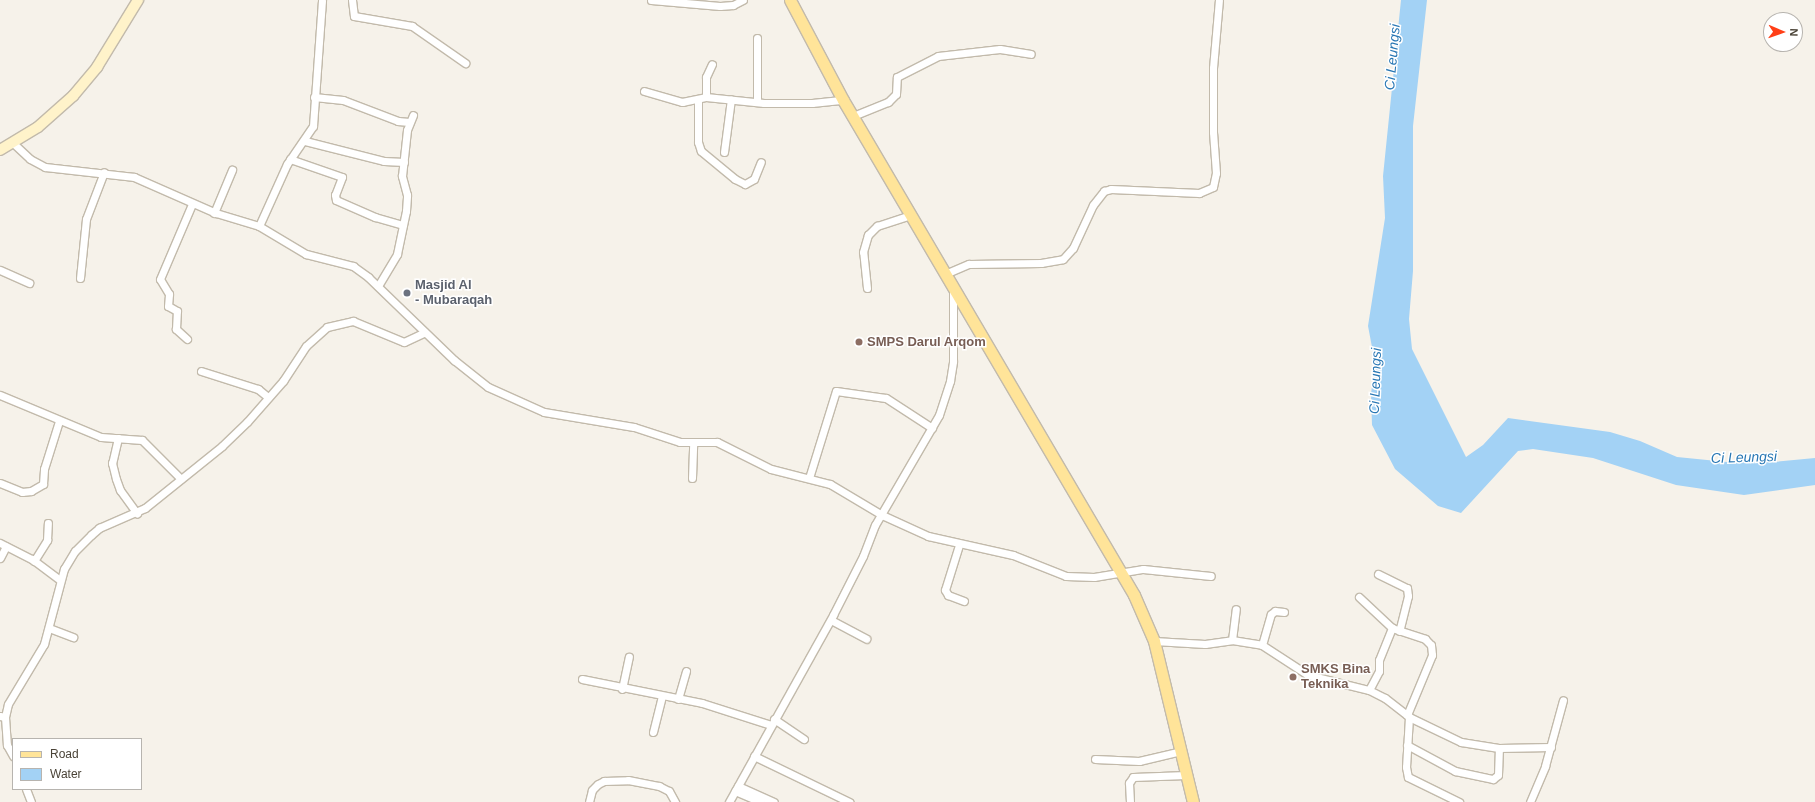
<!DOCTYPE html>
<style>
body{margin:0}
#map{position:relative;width:1815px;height:802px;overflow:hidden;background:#f6f2ea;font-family:Helvetica,sans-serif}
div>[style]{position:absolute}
.water>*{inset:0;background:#a3d2f5}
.roads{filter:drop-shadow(1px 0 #c2baab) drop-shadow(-1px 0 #c2baab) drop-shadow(0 1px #c2baab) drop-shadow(0 -1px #c2baab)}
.street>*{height:7px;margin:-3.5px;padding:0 3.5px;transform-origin:3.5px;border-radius:3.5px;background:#fff}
.secondary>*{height:10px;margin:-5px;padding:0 5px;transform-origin:5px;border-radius:5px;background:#fff3ca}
.primary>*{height:11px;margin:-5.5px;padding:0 5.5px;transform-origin:5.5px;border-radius:5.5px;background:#ffe499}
.dots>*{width:11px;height:11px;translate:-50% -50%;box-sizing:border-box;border:2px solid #fff;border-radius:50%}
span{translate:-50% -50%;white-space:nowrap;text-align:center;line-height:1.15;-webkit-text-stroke:3px #fff;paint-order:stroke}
.worship-label{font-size:13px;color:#5b616d;font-weight:700}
.left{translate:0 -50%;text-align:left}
.education-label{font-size:13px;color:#785e54;font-weight:700}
.water-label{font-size:14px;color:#2877b4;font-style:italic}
.legend{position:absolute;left:12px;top:738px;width:130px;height:52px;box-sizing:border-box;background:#fff;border:1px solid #b7b4af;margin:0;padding:5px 7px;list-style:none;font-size:12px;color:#4a4337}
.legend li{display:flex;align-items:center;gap:8px;height:20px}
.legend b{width:20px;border:1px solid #b7b4af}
.north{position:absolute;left:1763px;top:12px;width:40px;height:40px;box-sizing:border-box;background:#fff;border:1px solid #b7b4af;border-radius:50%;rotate:92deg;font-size:11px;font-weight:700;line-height:16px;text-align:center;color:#4a4337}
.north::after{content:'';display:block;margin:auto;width:14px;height:18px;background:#ff3f17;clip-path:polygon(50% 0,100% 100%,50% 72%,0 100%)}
</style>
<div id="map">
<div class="water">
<div style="clip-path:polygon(1401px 0,1427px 0,1413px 126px,1413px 271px,1409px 319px,1412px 349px,1466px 457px,1483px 445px,1508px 418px,1610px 432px,1640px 441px,1677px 457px,1727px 462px,1774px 462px,1815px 458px,1815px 485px,1744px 495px,1676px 485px,1593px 458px,1533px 449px,1518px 451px,1461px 513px,1438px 506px,1395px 469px,1372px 425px,1371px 394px,1375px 363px,1368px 326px,1385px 218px,1383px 176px)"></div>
</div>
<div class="roads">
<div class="street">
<div style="left:352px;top:0;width:16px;rotate:83deg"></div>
<div style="left:354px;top:16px;width:59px;rotate:9.8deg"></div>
<div style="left:412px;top:26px;width:65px;rotate:34.9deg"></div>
<div style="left:651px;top:0;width:69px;rotate:5deg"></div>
<div style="left:720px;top:6px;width:13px;rotate:-4deg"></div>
<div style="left:733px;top:5px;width:11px;rotate:-27deg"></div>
<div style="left:757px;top:38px;width:64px;rotate:90deg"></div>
<div style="left:644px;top:91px;width:40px;rotate:16deg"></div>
<div style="left:682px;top:102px;width:25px;rotate:-12deg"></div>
<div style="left:706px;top:97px;width:58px;rotate:5.9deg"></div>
<div style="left:764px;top:103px;width:48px"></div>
<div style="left:812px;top:103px;width:31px;rotate:-6deg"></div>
<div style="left:314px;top:97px;width:29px;rotate:6deg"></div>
<div style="left:343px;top:100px;width:59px;rotate:20.9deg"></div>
<div style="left:398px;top:121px;width:11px;rotate:5deg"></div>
<div style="left:706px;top:97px;width:20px;rotate:-90deg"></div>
<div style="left:706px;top:77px;width:14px;rotate:-65deg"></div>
<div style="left:698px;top:99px;width:43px;rotate:90deg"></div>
<div style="left:698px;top:142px;width:9px;rotate:72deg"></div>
<div style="left:701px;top:151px;width:44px;rotate:39.5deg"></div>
<div style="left:735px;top:179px;width:11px;rotate:27deg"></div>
<div style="left:745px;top:184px;width:10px;rotate:-29deg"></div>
<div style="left:754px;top:179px;width:18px;rotate:-68deg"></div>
<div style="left:853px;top:116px;width:38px;rotate:-22deg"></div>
<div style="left:888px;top:102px;width:11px;rotate:-45deg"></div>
<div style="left:896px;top:94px;width:17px;rotate:-87deg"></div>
<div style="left:897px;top:77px;width:46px;rotate:-27.1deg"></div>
<div style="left:938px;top:56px;width:62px;rotate:-6.4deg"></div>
<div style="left:1000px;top:49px;width:31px;rotate:9deg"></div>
<div style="left:305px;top:141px;width:81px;rotate:14.2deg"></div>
<div style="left:384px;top:161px;width:20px;rotate:3deg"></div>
<div style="left:13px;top:143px;width:23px;rotate:43deg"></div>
<div style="left:30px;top:159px;width:17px;rotate:28deg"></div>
<div style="left:45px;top:167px;width:90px;rotate:6.4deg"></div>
<div style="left:134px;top:177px;width:90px;rotate:23.7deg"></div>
<div style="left:216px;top:213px;width:45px;rotate:16.8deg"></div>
<div style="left:259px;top:226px;width:55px;rotate:30.8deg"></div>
<div style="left:306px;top:254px;width:49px;rotate:14.3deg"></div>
<div style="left:353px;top:266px;width:19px;rotate:36deg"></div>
<div style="left:368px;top:277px;width:120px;rotate:44deg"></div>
<div style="left:454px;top:360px;width:43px;rotate:38.5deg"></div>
<div style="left:488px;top:387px;width:61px;rotate:24.1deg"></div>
<div style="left:544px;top:412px;width:91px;rotate:9.5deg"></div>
<div style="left:634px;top:427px;width:48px;rotate:18.1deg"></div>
<div style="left:680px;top:442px;width:37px"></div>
<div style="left:717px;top:442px;width:60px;rotate:26.6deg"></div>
<div style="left:771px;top:469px;width:61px;rotate:14.3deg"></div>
<div style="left:830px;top:484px;width:61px;rotate:30.8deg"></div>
<div style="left:882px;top:515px;width:51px;rotate:24.5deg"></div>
<div style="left:928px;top:536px;width:87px;rotate:12.6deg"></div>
<div style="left:1013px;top:555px;width:57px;rotate:21.6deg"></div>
<div style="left:1066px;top:576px;width:28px;rotate:2deg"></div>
<div style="left:1094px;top:577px;width:50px;rotate:-9.3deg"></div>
<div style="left:1143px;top:569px;width:68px;rotate:5.9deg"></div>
<div style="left:724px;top:152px;width:53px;rotate:-82.5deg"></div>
<div style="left:290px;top:159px;width:55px;rotate:19.1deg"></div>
<div style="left:342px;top:177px;width:19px;rotate:111deg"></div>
<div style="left:335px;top:195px;width:5px;rotate:79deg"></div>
<div style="left:336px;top:200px;width:43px;rotate:23.6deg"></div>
<div style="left:375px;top:217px;width:29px;rotate:16deg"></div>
<div style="left:214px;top:213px;width:47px;rotate:-67.3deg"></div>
<div style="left:259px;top:226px;width:68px;rotate:-65.7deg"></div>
<div style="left:287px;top:164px;width:46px;rotate:-55.6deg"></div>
<div style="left:313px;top:126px;width:126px;rotate:-85.9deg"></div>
<div style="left:0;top:270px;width:32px;rotate:24deg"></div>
<div style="left:945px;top:274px;width:26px;rotate:-23deg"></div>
<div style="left:969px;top:264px;width:72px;rotate:-0.8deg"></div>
<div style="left:1041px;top:263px;width:22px;rotate:-10deg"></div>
<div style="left:1063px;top:259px;width:15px;rotate:-48deg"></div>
<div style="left:1073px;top:248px;width:47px;rotate:-65.1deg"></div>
<div style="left:1093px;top:205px;width:18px;rotate:-52deg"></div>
<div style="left:1104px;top:191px;width:7px;rotate:-16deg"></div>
<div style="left:1111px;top:189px;width:88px;rotate:2.6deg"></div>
<div style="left:1199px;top:193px;width:15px;rotate:-23deg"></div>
<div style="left:1213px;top:187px;width:14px;rotate:-78deg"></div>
<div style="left:1216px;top:173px;width:41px;rotate:-94.2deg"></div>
<div style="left:1213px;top:132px;width:64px;rotate:-90deg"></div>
<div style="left:1213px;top:68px;width:68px;rotate:-85deg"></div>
<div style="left:80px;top:278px;width:59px;rotate:-84.2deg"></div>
<div style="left:86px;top:219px;width:50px;rotate:-69deg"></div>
<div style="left:378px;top:286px;width:37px;rotate:-59deg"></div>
<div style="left:397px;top:254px;width:44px;rotate:-78.2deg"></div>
<div style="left:406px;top:211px;width:16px;rotate:-86deg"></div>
<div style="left:407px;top:195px;width:20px;rotate:-105deg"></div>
<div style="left:402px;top:176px;width:46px;rotate:-83.8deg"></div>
<div style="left:407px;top:130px;width:16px;rotate:-68deg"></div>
<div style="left:867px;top:288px;width:36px;rotate:-96deg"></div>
<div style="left:863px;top:252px;width:18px;rotate:-74deg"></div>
<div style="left:868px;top:235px;width:13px;rotate:-45deg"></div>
<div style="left:877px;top:226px;width:35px;rotate:-18deg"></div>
<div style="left:187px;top:339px;width:15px;rotate:-138deg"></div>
<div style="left:176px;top:329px;width:18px;rotate:-87deg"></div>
<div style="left:177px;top:311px;width:10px;rotate:-151deg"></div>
<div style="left:168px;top:306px;width:12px;rotate:-85deg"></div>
<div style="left:169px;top:294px;width:17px;rotate:-121deg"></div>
<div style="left:160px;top:279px;width:82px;rotate:-66.9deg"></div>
<div style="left:201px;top:371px;width:60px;rotate:17.5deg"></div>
<div style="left:258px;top:389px;width:13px;rotate:39deg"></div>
<div style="left:0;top:395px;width:109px;rotate:22.6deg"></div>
<div style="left:101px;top:437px;width:41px;rotate:4.2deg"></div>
<div style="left:142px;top:440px;width:55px;rotate:45deg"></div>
<div style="left:118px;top:438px;width:26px;rotate:103deg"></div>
<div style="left:112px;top:463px;width:16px;rotate:76deg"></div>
<div style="left:116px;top:479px;width:12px;rotate:70deg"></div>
<div style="left:120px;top:490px;width:29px;rotate:54deg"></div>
<div style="left:692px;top:478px;width:35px;rotate:-88deg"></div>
<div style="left:809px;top:478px;width:91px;rotate:-72.8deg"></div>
<div style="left:836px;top:391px;width:50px;rotate:8deg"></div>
<div style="left:886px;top:398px;width:55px;rotate:33.1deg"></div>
<div style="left:0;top:483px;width:24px;rotate:22deg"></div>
<div style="left:22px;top:492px;width:9px;rotate:-6deg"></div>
<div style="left:31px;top:491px;width:14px;rotate:-30deg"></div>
<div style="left:43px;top:484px;width:15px;rotate:-86deg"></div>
<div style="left:44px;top:469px;width:50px;rotate:-72.6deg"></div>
<div style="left:0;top:543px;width:36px;rotate:27deg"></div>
<div style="left:32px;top:559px;width:35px;rotate:37deg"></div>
<div style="left:959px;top:545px;width:47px;rotate:107.3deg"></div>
<div style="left:945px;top:590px;width:6px;rotate:59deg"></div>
<div style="left:948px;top:595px;width:17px;rotate:21deg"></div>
<div style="left:0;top:558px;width:13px;rotate:-63deg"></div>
<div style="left:34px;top:561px;width:25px;rotate:-58deg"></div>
<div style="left:47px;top:540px;width:17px;rotate:-87deg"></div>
<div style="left:1378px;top:574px;width:32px;rotate:26deg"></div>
<div style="left:1407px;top:588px;width:8px;rotate:83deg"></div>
<div style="left:1408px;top:596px;width:36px;rotate:104deg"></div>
<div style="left:1359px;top:597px;width:45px;rotate:43.2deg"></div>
<div style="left:1392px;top:628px;width:35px;rotate:18deg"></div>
<div style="left:1425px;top:639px;width:8px;rotate:45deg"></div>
<div style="left:1431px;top:645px;width:10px;rotate:84deg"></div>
<div style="left:1432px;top:655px;width:65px;rotate:112.6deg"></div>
<div style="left:831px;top:620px;width:40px;rotate:28deg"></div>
<div style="left:49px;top:628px;width:26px;rotate:21deg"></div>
<div style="left:1232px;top:640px;width:31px;rotate:-83deg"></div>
<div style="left:1154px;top:641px;width:51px;rotate:3.4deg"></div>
<div style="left:1205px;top:644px;width:27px;rotate:-8deg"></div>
<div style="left:1232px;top:640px;width:30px;rotate:9deg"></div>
<div style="left:1262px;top:645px;width:55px;rotate:33.1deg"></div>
<div style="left:1308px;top:675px;width:63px;rotate:13.8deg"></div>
<div style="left:1369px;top:690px;width:18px;rotate:27deg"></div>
<div style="left:1385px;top:698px;width:31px;rotate:38deg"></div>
<div style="left:1409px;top:717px;width:58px;rotate:25.7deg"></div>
<div style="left:1461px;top:742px;width:38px;rotate:9deg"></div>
<div style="left:1499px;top:748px;width:52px;rotate:-1.1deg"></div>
<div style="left:1262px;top:645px;width:32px;rotate:-74deg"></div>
<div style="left:1271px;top:614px;width:5px;rotate:-37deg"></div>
<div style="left:1275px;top:611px;width:9px;rotate:6deg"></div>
<div style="left:582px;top:679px;width:122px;rotate:11.3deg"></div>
<div style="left:702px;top:703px;width:72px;rotate:17.7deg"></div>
<div style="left:622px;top:689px;width:33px;rotate:-78deg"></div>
<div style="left:1369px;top:690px;width:21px;rotate:-62deg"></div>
<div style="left:1379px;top:671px;width:11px;rotate:-90deg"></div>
<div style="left:1379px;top:660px;width:35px;rotate:-68deg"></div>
<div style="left:678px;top:699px;width:29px;rotate:-74deg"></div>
<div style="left:0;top:716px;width:5px;rotate:11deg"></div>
<div style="left:5px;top:717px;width:13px;rotate:-77deg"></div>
<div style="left:8px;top:704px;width:70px;rotate:-59deg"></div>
<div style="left:44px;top:644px;width:78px;rotate:-75.1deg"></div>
<div style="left:64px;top:569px;width:21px;rotate:-59deg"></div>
<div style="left:75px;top:551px;width:23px;rotate:-45deg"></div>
<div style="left:91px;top:535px;width:11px;rotate:-41deg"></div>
<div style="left:99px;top:528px;width:50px;rotate:-23.5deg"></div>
<div style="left:145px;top:508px;width:99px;rotate:-38.8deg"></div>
<div style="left:222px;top:446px;width:35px;rotate:-44deg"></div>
<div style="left:247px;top:422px;width:55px;rotate:-48.7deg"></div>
<div style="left:283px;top:381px;width:42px;rotate:-56.7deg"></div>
<div style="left:306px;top:346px;width:28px;rotate:-42deg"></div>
<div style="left:327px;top:327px;width:27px;rotate:-13deg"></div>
<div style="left:353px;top:321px;width:55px;rotate:22.4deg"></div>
<div style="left:404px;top:342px;width:23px;rotate:-25deg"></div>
<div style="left:5px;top:717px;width:28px;rotate:86deg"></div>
<div style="left:7px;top:745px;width:13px;rotate:61deg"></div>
<div style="left:1409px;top:717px;width:50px;rotate:93.4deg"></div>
<div style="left:1406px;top:767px;width:10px;rotate:79deg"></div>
<div style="left:1408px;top:777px;width:57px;rotate:26.1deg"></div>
<div style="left:774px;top:719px;width:36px;rotate:34deg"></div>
<div style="left:653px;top:732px;width:37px;rotate:-76deg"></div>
<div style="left:1407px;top:745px;width:55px;rotate:28.4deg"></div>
<div style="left:1455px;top:771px;width:39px;rotate:12deg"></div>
<div style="left:1493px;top:779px;width:6px;rotate:-39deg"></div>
<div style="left:1498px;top:775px;width:27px;rotate:-88deg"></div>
<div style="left:754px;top:756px;width:106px;rotate:25.8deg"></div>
<div style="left:1095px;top:759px;width:44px;rotate:2.6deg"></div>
<div style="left:1139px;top:761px;width:43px;rotate:-13.4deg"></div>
<div style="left:738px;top:786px;width:39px;rotate:24deg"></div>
<div style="left:26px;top:789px;width:14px;rotate:69deg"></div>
<div style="left:735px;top:791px;width:28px;rotate:23deg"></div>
<div style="left:589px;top:802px;width:12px;rotate:-76deg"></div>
<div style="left:592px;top:790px;width:8px;rotate:-45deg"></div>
<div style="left:598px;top:784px;width:7px;rotate:-27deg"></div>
<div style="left:604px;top:781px;width:24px;rotate:-2deg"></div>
<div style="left:628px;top:780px;width:32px;rotate:11deg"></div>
<div style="left:659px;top:786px;width:11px;rotate:27deg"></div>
<div style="left:669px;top:791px;width:13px;rotate:61deg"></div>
<div style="left:729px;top:802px;width:214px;rotate:-60.9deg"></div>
<div style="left:833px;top:615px;width:66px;rotate:-63deg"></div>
<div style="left:863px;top:556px;width:33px;rotate:-69deg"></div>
<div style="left:875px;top:525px;width:127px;rotate:-59.8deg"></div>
<div style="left:939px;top:415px;width:36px;rotate:-72deg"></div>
<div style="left:950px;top:381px;width:20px;rotate:-81deg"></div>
<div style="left:953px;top:361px;width:72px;rotate:-90deg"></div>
<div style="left:1130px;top:802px;width:19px;rotate:-93deg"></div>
<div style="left:1129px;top:783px;width:7px;rotate:-56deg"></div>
<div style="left:1133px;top:777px;width:53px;rotate:-2.2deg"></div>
<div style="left:1530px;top:802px;width:39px;rotate:-67deg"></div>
<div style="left:1545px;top:766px;width:68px;rotate:-74.7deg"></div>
</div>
<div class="secondary">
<div style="left:0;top:150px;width:44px;rotate:-31.2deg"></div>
<div style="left:38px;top:127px;width:47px;rotate:-41.5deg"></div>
<div style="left:73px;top:96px;width:38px;rotate:-50deg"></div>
<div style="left:97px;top:67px;width:79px;rotate:-58.5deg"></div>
</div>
<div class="primary">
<div style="left:790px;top:0;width:113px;rotate:62.1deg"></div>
<div style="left:843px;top:100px;width:574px;rotate:59.55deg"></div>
<div style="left:1134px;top:595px;width:50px;rotate:66.5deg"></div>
<div style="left:1154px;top:641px;width:166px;rotate:76.4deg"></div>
</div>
</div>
<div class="dots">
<div style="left:407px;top:293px;background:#6b7280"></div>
<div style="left:859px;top:342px;background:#8d6e63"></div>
<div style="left:1293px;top:677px;background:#8d6e63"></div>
</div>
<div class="worship-label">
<span class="left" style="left:415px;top:293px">Masjid Al<br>- Mubaraqah</span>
</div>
<div class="education-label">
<span class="left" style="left:867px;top:342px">SMPS Darul Arqom</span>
<span class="left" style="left:1301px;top:677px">SMKS Bina<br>Teknika</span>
</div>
<div class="water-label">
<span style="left:1392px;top:57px;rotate:-85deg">Ci Leungsi</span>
<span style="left:1375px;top:381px;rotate:-88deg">Ci Leungsi</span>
<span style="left:1744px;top:457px;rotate:-2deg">Ci Leungsi</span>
</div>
<ul class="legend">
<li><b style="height:5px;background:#ffe499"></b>Road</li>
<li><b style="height:11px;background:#a3d2f5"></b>Water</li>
</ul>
<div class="north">N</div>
</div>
